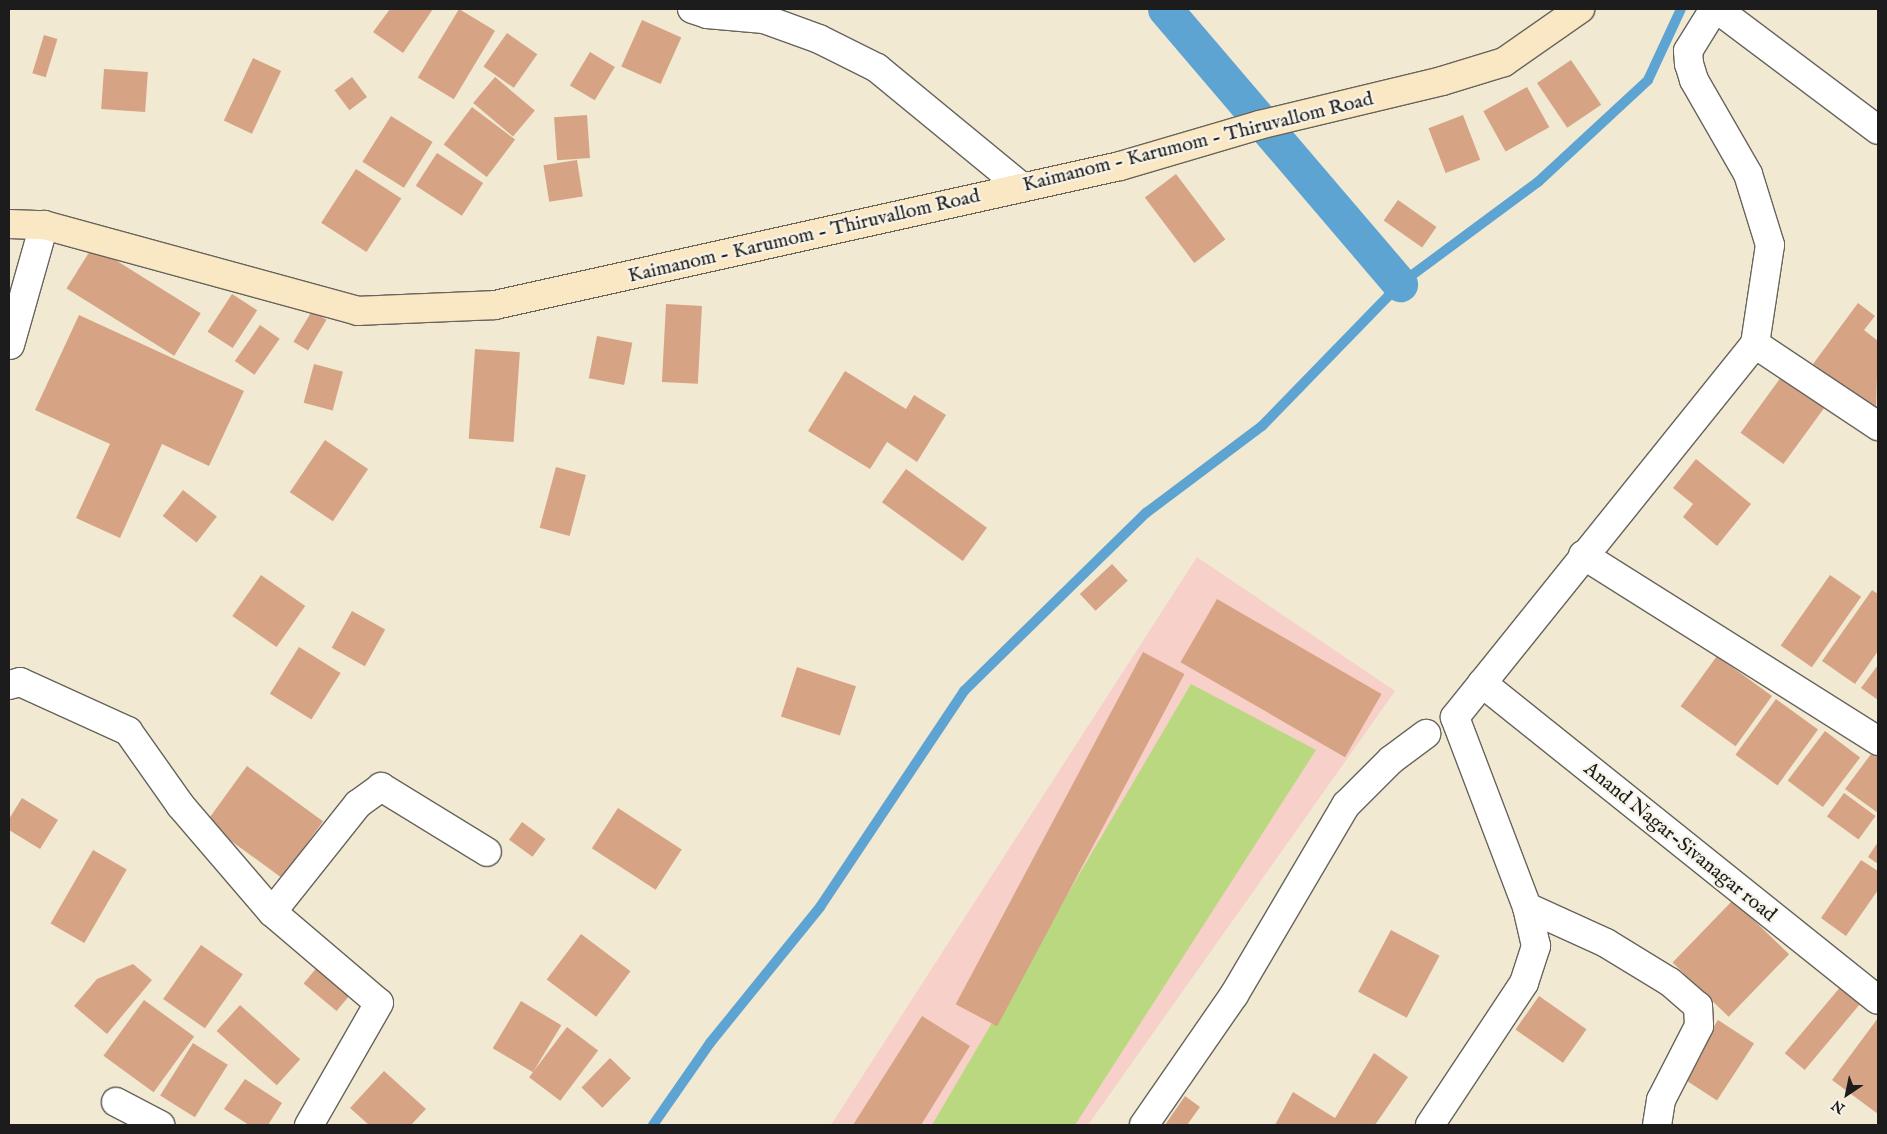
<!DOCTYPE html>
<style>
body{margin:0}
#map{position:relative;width:1887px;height:1134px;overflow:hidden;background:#f1e9d2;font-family:"IM FELL English",serif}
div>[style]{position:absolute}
.built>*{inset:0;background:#f7d0c9}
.green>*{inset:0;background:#b9d87f}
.stream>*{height:10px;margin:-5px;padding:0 5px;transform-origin:5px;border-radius:5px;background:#5da4d3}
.canal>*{height:35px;margin:-17.5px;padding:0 17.5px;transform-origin:17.5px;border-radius:17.5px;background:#5da4d3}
.building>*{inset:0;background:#d6a484;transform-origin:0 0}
.roads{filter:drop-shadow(1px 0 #67645c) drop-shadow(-1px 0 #67645c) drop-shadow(0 1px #67645c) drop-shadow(0 -1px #67645c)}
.minor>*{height:28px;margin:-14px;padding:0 14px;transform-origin:14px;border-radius:14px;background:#fff}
.secondary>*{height:28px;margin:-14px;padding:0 14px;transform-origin:14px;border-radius:14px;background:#fae7c3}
span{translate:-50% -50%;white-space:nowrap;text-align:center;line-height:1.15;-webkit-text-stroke:4.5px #f7f3e8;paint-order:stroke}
.street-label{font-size:20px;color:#1c1c1c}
.frame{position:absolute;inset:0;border:10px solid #1c1c1c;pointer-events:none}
.north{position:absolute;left:1822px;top:1069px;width:50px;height:50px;-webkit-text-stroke:4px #f7f3e8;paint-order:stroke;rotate:214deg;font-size:14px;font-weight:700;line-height:20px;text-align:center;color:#1c1c1c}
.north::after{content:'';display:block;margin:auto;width:18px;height:22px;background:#1c1c1c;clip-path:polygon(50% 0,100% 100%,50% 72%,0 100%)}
</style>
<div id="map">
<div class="built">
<div style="clip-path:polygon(1197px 557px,1395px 691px,1088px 1125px,831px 1125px)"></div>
</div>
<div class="green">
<div style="clip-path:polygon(1191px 684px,1316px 750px,1075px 1125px,932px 1125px)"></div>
</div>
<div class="stream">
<div style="left:653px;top:1125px;width:100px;rotate:-55.2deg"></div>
<div style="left:710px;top:1043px;width:175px;rotate:-51deg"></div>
<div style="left:820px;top:907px;width:260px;rotate:-56.3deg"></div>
<div style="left:964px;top:691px;width:255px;rotate:-44.4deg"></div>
<div style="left:1146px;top:513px;width:145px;rotate:-36.9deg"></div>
<div style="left:1262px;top:426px;width:198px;rotate:-45.8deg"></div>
<div style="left:1400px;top:284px;width:172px;rotate:-36.5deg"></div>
<div style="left:1538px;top:182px;width:150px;rotate:-42.8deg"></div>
<div style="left:1648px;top:80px;width:78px;rotate:-65.1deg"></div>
</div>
<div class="canal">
<div style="left:1165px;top:9px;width:362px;rotate:49.5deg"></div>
</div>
<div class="building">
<div style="clip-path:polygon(390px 9px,433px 9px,403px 53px,373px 32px)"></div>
<div style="left:459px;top:9px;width:42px;height:80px;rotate:31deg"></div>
<div style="left:642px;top:20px;width:43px;height:51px;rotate:24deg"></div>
<div style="left:507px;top:33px;width:37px;height:41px;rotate:35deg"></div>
<div style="left:44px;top:35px;width:14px;height:40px;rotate:17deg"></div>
<div style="left:590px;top:52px;width:29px;height:39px;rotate:31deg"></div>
<div style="left:253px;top:58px;width:31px;height:69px;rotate:25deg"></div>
<div style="left:1571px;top:60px;width:54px;height:41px;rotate:56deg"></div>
<div style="left:104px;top:69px;width:44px;height:40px;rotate:4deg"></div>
<div style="left:352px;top:77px;width:25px;height:22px;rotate:53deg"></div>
<div style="left:495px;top:77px;width:52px;height:34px;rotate:40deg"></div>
<div style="left:1527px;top:87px;width:46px;height:50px;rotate:61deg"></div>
<div style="left:472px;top:107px;width:54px;height:47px;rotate:37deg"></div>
<div style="left:587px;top:115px;width:43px;height:33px;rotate:86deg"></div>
<div style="left:1463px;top:115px;width:48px;height:37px;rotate:69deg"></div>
<div style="left:391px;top:116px;width:49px;height:54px;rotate:32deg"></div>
<div style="left:437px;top:153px;width:55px;height:39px;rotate:33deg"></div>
<div style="left:577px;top:160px;width:37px;height:34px;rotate:81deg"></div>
<div style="left:356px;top:169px;width:54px;height:64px;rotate:33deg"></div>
<div style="left:1176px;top:174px;width:82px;height:39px;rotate:53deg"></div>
<div style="left:1398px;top:200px;width:47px;height:25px;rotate:35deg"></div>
<div style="left:93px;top:246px;width:127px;height:50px;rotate:32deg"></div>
<div style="left:232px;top:294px;width:30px;height:45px;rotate:33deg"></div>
<div style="clip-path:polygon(1858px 303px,1875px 316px,1864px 330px,1878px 341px,1876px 411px,1813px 364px)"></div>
<div style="left:666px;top:304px;width:36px;height:78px;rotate:3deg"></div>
<div style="left:312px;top:311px;width:17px;height:36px;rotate:31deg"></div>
<div style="clip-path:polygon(79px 315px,244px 391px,209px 466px,162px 444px,120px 538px,76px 518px,110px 444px,35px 410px)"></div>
<div style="left:260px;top:325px;width:24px;height:44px;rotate:35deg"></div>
<div style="left:597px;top:336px;width:36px;height:43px;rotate:11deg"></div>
<div style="left:475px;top:349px;width:45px;height:90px;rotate:4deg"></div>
<div style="left:314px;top:364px;width:30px;height:40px;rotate:15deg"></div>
<div style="clip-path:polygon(845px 371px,906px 409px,914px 395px,946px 415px,917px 462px,887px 442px,870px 469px,808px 431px)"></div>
<div style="left:1784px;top:373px;width:53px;height:74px;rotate:36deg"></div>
<div style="left:325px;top:440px;width:52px;height:63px;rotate:34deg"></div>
<div style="clip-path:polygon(1696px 459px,1751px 504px,1717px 546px,1683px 517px,1693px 504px,1673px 488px)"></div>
<div style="left:556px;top:467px;width:31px;height:63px;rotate:15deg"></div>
<div style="left:906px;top:469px;width:100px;height:41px;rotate:36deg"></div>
<div style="left:183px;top:490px;width:43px;height:33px;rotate:38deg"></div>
<div style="left:1112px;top:564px;width:23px;height:44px;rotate:47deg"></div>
<div style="left:261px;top:575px;width:54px;height:50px;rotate:35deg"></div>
<div style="left:1830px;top:575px;width:38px;height:86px;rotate:35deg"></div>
<div style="clip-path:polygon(1872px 590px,1878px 594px,1878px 651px,1855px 684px,1822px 661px)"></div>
<div style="left:1217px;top:599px;width:190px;height:73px;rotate:30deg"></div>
<div style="left:352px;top:611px;width:38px;height:42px;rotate:29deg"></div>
<div style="left:299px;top:647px;width:49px;height:55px;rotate:32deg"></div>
<div style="left:1143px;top:652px;width:47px;height:399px;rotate:28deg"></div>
<div style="left:1717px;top:656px;width:68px;height:62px;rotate:36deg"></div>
<div style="clip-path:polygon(1878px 665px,1878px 700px,1861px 688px)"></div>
<div style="left:797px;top:667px;width:62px;height:52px;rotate:18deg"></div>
<div style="left:1776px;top:699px;width:52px;height:69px;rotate:36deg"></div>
<div style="left:1825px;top:731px;width:44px;height:62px;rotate:37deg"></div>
<div style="clip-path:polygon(1877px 746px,1878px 747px,1878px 813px,1845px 789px)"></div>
<div style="left:247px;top:766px;width:94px;height:70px;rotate:36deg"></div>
<div style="left:1844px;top:793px;width:39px;height:29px;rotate:36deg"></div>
<div style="clip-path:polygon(22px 798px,58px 820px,40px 849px,9px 830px,9px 819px)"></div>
<div style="left:618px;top:808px;width:76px;height:48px;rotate:33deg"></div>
<div style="left:522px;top:822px;width:29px;height:22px;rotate:36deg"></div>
<div style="clip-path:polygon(1878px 842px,1878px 864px,1868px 857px)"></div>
<div style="left:93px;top:850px;width:39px;height:85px;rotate:30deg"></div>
<div style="clip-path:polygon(1861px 860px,1878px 871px,1878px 890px,1846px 936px,1821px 918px)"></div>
<div style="left:1733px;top:900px;width:78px;height:87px;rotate:44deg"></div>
<div style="left:1391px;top:930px;width:55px;height:70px;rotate:28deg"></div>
<div style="left:581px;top:934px;width:62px;height:57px;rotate:37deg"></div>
<div style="left:201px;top:945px;width:51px;height:66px;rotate:35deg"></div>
<div style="clip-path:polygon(133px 964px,152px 980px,107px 1034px,74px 1006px,97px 979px)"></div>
<div style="left:319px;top:965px;width:43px;height:24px;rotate:40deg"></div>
<div style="left:1842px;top:985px;width:26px;height:89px;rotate:40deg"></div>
<div style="left:1539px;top:996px;width:58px;height:41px;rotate:35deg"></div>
<div style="left:144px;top:1000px;width:62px;height:69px;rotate:36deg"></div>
<div style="left:521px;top:1001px;width:47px;height:55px;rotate:31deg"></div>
<div style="left:240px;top:1005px;width:81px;height:35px;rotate:42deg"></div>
<div style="clip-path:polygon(922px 1016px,970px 1046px,921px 1125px,853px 1125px)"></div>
<div style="clip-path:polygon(1878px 1018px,1878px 1114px,1832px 1080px)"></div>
<div style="left:1718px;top:1020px;width:43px;height:68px;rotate:33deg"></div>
<div style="left:567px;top:1027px;width:39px;height:63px;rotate:37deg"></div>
<div style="left:193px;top:1043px;width:41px;height:62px;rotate:32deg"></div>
<div style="clip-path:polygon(1374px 1053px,1408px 1077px,1375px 1125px,1275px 1125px,1293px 1092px,1335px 1118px)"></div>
<div style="left:610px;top:1058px;width:29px;height:41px;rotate:44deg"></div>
<div style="clip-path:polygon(384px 1071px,426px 1109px,411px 1125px,369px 1125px,350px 1108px)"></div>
<div style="clip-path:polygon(245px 1079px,282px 1103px,268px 1125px,249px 1125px,224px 1109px)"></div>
<div style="clip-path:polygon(1185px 1096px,1200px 1107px,1187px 1125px,1165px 1125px)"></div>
</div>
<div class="roads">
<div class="minor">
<div style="left:692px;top:9px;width:16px;rotate:18deg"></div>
<div style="left:707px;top:14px;width:57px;rotate:5deg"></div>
<div style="left:764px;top:19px;width:59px;rotate:20deg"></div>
<div style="left:819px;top:39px;width:65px;rotate:26.6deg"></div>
<div style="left:877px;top:68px;width:188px;rotate:39.4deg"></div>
<div style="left:1717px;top:9px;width:201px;rotate:36.9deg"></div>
<div style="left:1755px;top:344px;width:148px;rotate:33.7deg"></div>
<div style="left:10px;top:345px;width:125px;rotate:-74.2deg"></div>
<div style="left:1583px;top:555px;width:349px;rotate:32.2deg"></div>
<div style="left:1482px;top:683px;width:507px;rotate:38.68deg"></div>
<div style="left:9px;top:685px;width:11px;rotate:-15deg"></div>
<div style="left:20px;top:682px;width:119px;rotate:24.4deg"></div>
<div style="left:128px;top:731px;width:92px;rotate:54.8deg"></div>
<div style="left:181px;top:806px;width:140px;rotate:49.4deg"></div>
<div style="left:272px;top:912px;width:140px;rotate:40.4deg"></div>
<div style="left:379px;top:1003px;width:141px;rotate:119.8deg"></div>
<div style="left:1527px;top:907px;width:87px;rotate:24.5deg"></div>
<div style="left:1606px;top:943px;width:75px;rotate:31.4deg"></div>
<div style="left:1670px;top:982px;width:37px;rotate:41deg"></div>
<div style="left:1698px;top:1006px;width:20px;rotate:87deg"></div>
<div style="left:1699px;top:1026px;width:83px;rotate:117.2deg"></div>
<div style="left:1661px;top:1100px;width:25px;rotate:99deg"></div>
<div style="left:272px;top:912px;width:138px;rotate:-51.5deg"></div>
<div style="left:358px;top:804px;width:29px;rotate:-36deg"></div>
<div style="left:381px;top:787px;width:124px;rotate:31.5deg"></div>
<div style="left:116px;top:1102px;width:50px;rotate:27.6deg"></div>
<div style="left:1144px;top:1125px;width:158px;rotate:-55.3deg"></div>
<div style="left:1234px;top:995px;width:221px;rotate:-59.5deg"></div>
<div style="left:1346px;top:805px;width:64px;rotate:-45deg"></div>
<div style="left:1391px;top:760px;width:44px;rotate:-36.6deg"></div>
<div style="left:1430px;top:1125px;width:170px;rotate:-56.5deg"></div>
<div style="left:1524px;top:983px;width:39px;rotate:-72deg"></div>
<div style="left:1536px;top:946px;width:40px;rotate:-103deg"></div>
<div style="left:1527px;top:907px;width:203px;rotate:-110.8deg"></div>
<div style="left:1455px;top:717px;width:479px;rotate:-51.2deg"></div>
<div style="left:1755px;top:344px;width:100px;rotate:-81.4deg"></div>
<div style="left:1770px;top:245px;width:74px;rotate:-107.2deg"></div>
<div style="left:1748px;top:174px;width:108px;rotate:-119.9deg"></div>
<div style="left:1694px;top:80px;width:17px;rotate:-107deg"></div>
<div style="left:1689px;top:64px;width:13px;rotate:-94deg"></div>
<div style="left:1688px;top:51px;width:49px;rotate:-58.2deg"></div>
</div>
<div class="secondary">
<div style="left:9px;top:224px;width:35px;rotate:2deg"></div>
<div style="left:44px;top:225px;width:326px;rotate:15.3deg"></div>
<div style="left:358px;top:311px;width:137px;rotate:-2.5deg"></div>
<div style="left:495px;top:305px;width:640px;rotate:-12.54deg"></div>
<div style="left:1120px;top:166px;width:145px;rotate:-16.4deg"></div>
<div style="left:1259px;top:125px;width:188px;rotate:-13.5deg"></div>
<div style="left:1442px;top:81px;width:65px;rotate:-17deg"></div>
<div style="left:1504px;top:62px;width:93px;rotate:-34.9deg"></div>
</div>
</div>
<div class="street-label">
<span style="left:1198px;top:142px;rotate:-14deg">Kaimanom - Karumom - Thiruvallom Road</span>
<span style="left:804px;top:236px;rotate:-13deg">Kaimanom - Karumom - Thiruvallom Road</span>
<span style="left:1680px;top:842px;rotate:39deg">Anand Nagar-Sivanagar road</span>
</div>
<div class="frame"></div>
<div class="north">N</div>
</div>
